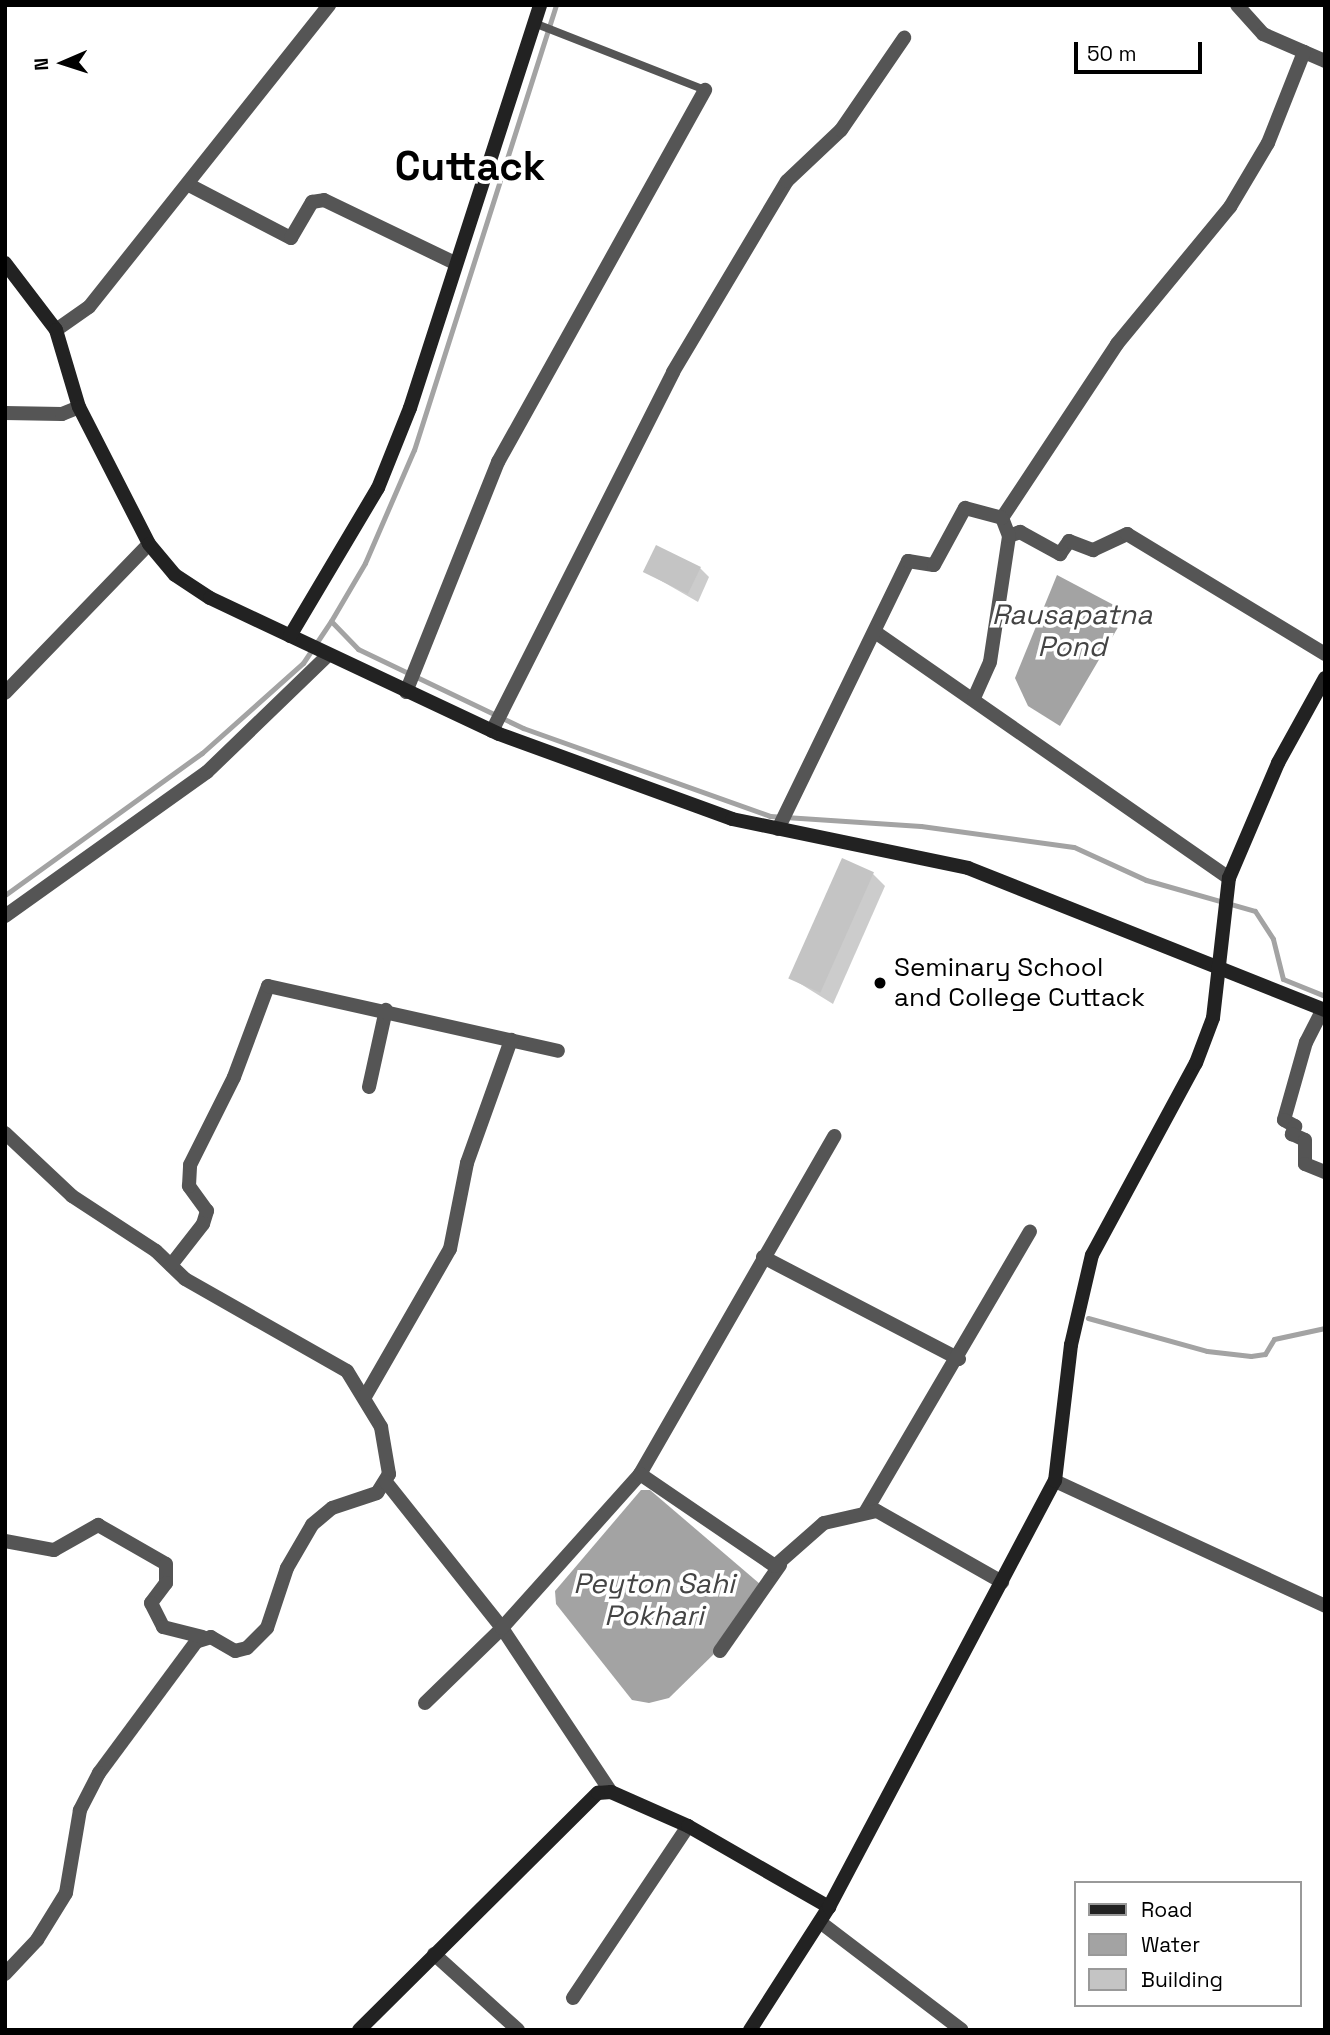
<!DOCTYPE html>
<style>
body{margin:0}
#map{position:relative;width:1330px;height:2035px;overflow:hidden;background:#fff;font-family:"Space Grotesk",sans-serif}
div>[style]{position:absolute}
.water>*{inset:0;background:#a3a3a3}
.shadow>*{inset:0;background:#0003}
.stream>*{height:5px;margin:-2.5px;padding:0 2.5px;transform-origin:2.5px;border-radius:2.5px;background:#a3a3a3}
.building>*{inset:0;background:#c4c4c4;transform-origin:0 0}
.lane>*{height:8px;margin:-4px;padding:0 4px;transform-origin:4px;border-radius:4px;background:#555}
.street>*{height:14px;margin:-7px;padding:0 7px;transform-origin:7px;border-radius:7px;background:#555}
.secondary>*{height:14px;margin:-7px;padding:0 7px;transform-origin:7px;border-radius:7px;background:#222}
.dots>*{width:19px;height:19px;translate:-50% -50%;box-sizing:border-box;border:4px solid #fff;border-radius:50%}
span{translate:-50% -50%;white-space:nowrap;text-align:center;line-height:1.15;-webkit-text-stroke:7px #fff;paint-order:stroke}
.poi-label{font-size:26px;color:#000}
.left{translate:0 -50%;text-align:left}
.water-label{font-size:28px;color:#444;font-style:italic}
.town-label{font-size:40px;color:#000;font-weight:700}
.frame{position:absolute;inset:0;border:7px solid #000;pointer-events:none}
.legend{position:absolute;left:1074px;top:1881px;width:228px;height:126px;box-sizing:border-box;background:#fff;border:2px solid #999;margin:0;padding:9px 12px;list-style:none;font-size:21px;color:#000}
.legend li{display:flex;align-items:center;gap:14px;height:35px}
.legend b{width:35px;border:2px solid #999}
.north{position:absolute;left:28px;top:28px;width:70px;height:70px;-webkit-text-stroke:5px #fff;paint-order:stroke;rotate:267deg;font-size:19px;font-weight:700;line-height:28px;text-align:center;color:#000}
.north::after{content:'';display:block;margin:auto;width:24px;height:32px;background:#000;clip-path:polygon(50% 0,100% 100%,50% 72%,0 100%)}
.scale{position:absolute;left:1074px;top:42px;width:128px;height:32px;box-sizing:border-box;border:4px solid #000;border-top:0;padding-left:9px;font-size:21px;line-height:24px;white-space:nowrap;color:#000;-webkit-text-stroke:5px #fff;paint-order:stroke}
</style>
<div id="map">
<div class="water">
<div style="clip-path:polygon(1057px 575px,1127px 612px,1060px 726px,1028px 706px,1015px 678px)"></div>
<div style="clip-path:polygon(641px 1490px,650px 1490px,760px 1584px,719px 1649px,669px 1698px,649px 1703px,632px 1700px,556px 1604px,555px 1591px)"></div>
</div>
<div class="shadow">
<div style="clip-path:polygon(700px 568px,709px 577px,698px 602px,646px 572px)"></div>
<div style="clip-path:polygon(873px 874px,885px 886px,833px 1004px,791px 978px)"></div>
</div>
<div class="stream">
<div style="left:331px;top:621px;width:39px;rotate:46deg"></div>
<div style="left:358px;top:649px;width:183px;rotate:25.6deg"></div>
<div style="left:523px;top:728px;width:262px;rotate:19.6deg"></div>
<div style="left:770px;top:816px;width:151px;rotate:3.8deg"></div>
<div style="left:921px;top:826px;width:154px;rotate:7.8deg"></div>
<div style="left:1074px;top:847px;width:79px;rotate:24.6deg"></div>
<div style="left:1146px;top:880px;width:113px;rotate:15.9deg"></div>
<div style="left:1255px;top:911px;width:33px;rotate:57deg"></div>
<div style="left:1273px;top:939px;width:41px;rotate:76deg"></div>
<div style="left:1283px;top:979px;width:45px;rotate:22deg"></div>
<div style="left:5px;top:895px;width:243px;rotate:-35.8deg"></div>
<div style="left:202px;top:753px;width:135px;rotate:-41.7deg"></div>
<div style="left:303px;top:663px;width:50px;rotate:-56.3deg"></div>
<div style="left:331px;top:621px;width:67px;rotate:-59.6deg"></div>
<div style="left:365px;top:563px;width:123px;rotate:-66.6deg"></div>
<div style="left:414px;top:450px;width:467px;rotate:-72.3deg"></div>
<div style="left:1088px;top:1318px;width:123px;rotate:15.5deg"></div>
<div style="left:1207px;top:1351px;width:44px;rotate:6.5deg"></div>
<div style="left:1251px;top:1356px;width:14px;rotate:-8deg"></div>
<div style="left:1265px;top:1354px;width:17px;rotate:-59deg"></div>
<div style="left:1274px;top:1339px;width:52px;rotate:-12.2deg"></div>
</div>
<div class="building">
<div style="left:656px;top:545px;width:50px;height:30px;rotate:26deg"></div>
<div style="left:842px;top:858px;width:35px;height:132px;rotate:24deg"></div>
</div>
<div class="lane">
<div style="left:534px;top:23px;width:184px;rotate:21.4deg"></div>
</div>
<div class="street">
<div style="left:1237px;top:5px;width:39px;rotate:48deg"></div>
<div style="left:1263px;top:34px;width:68px;rotate:23.5deg"></div>
<div style="left:189px;top:185px;width:115px;rotate:27.5deg"></div>
<div style="left:291px;top:238px;width:42px;rotate:-59.7deg"></div>
<div style="left:312px;top:202px;width:12px;rotate:-9deg"></div>
<div style="left:324px;top:200px;width:145px;rotate:25.7deg"></div>
<div style="left:56px;top:330px;width:40px;rotate:-34.9deg"></div>
<div style="left:89px;top:307px;width:386px;rotate:-51.5deg"></div>
<div style="left:5px;top:413px;width:57px;rotate:1deg"></div>
<div style="left:62px;top:414px;width:18px;rotate:-22deg"></div>
<div style="left:1009px;top:536px;width:12px;rotate:-20deg"></div>
<div style="left:1020px;top:532px;width:46px;rotate:28.8deg"></div>
<div style="left:1060px;top:554px;width:16px;rotate:-55deg"></div>
<div style="left:1069px;top:541px;width:26px;rotate:21deg"></div>
<div style="left:1093px;top:550px;width:38px;rotate:-25deg"></div>
<div style="left:1127px;top:534px;width:232px;rotate:31.2deg"></div>
<div style="left:875px;top:632px;width:431px;rotate:34.8deg"></div>
<div style="left:406px;top:692px;width:248px;rotate:-68.2deg"></div>
<div style="left:498px;top:462px;width:426px;rotate:-60.9deg"></div>
<div style="left:5px;top:693px;width:207px;rotate:-46deg"></div>
<div style="left:974px;top:698px;width:39px;rotate:-66deg"></div>
<div style="left:990px;top:662px;width:127px;rotate:-81.4deg"></div>
<div style="left:1009px;top:536px;width:19px;rotate:-111deg"></div>
<div style="left:1002px;top:518px;width:209px;rotate:-56.5deg"></div>
<div style="left:1117px;top:344px;width:178px;rotate:-50.5deg"></div>
<div style="left:1230px;top:207px;width:74px;rotate:-59.3deg"></div>
<div style="left:1268px;top:143px;width:98px;rotate:-68.4deg"></div>
<div style="left:492px;top:731px;width:402px;rotate:-63.2deg"></div>
<div style="left:673px;top:372px;width:222px;rotate:-59.2deg"></div>
<div style="left:787px;top:181px;width:74px;rotate:-43.4deg"></div>
<div style="left:841px;top:130px;width:112px;rotate:-55.6deg"></div>
<div style="left:778px;top:829px;width:298px;rotate:-64.1deg"></div>
<div style="left:908px;top:561px;width:26px;rotate:9deg"></div>
<div style="left:934px;top:565px;width:65px;rotate:-61.5deg"></div>
<div style="left:965px;top:508px;width:38px;rotate:15deg"></div>
<div style="left:5px;top:916px;width:248px;rotate:-35.5deg"></div>
<div style="left:207px;top:772px;width:167px;rotate:-44deg"></div>
<div style="left:1323px;top:1009px;width:37px;rotate:117deg"></div>
<div style="left:1306px;top:1042px;width:81px;rotate:105.8deg"></div>
<div style="left:1284px;top:1120px;width:13px;rotate:29deg"></div>
<div style="left:1295px;top:1126px;width:9px;rotate:111deg"></div>
<div style="left:1292px;top:1134px;width:14px;rotate:25deg"></div>
<div style="left:1305px;top:1140px;width:24px;rotate:90deg"></div>
<div style="left:1305px;top:1164px;width:22px;rotate:22deg"></div>
<div style="left:369px;top:1087px;width:79px;rotate:-77.6deg"></div>
<div style="left:5px;top:1133px;width:92px;rotate:43.2deg"></div>
<div style="left:72px;top:1196px;width:100px;rotate:33.2deg"></div>
<div style="left:156px;top:1251px;width:40px;rotate:44deg"></div>
<div style="left:185px;top:1279px;width:186px;rotate:29.6deg"></div>
<div style="left:347px;top:1371px;width:66px;rotate:58.7deg"></div>
<div style="left:381px;top:1427px;width:48px;rotate:80.3deg"></div>
<div style="left:389px;top:1474px;width:22px;rotate:122deg"></div>
<div style="left:377px;top:1493px;width:47px;rotate:161.6deg"></div>
<div style="left:332px;top:1508px;width:26px;rotate:140deg"></div>
<div style="left:312px;top:1525px;width:50px;rotate:120.2deg"></div>
<div style="left:287px;top:1568px;width:63px;rotate:108.4deg"></div>
<div style="left:267px;top:1628px;width:28px;rotate:135deg"></div>
<div style="left:247px;top:1648px;width:12px;rotate:166deg"></div>
<div style="left:235px;top:1651px;width:28px;rotate:-150deg"></div>
<div style="left:211px;top:1637px;width:16px;rotate:162deg"></div>
<div style="left:196px;top:1642px;width:163px;rotate:126.5deg"></div>
<div style="left:99px;top:1773px;width:42px;rotate:117.2deg"></div>
<div style="left:80px;top:1810px;width:84px;rotate:99.6deg"></div>
<div style="left:66px;top:1893px;width:55px;rotate:121.7deg"></div>
<div style="left:37px;top:1940px;width:47px;rotate:133.3deg"></div>
<div style="left:763px;top:1257px;width:221px;rotate:27.5deg"></div>
<div style="left:171px;top:1265px;width:52px;rotate:-52deg"></div>
<div style="left:203px;top:1224px;width:14px;rotate:-73deg"></div>
<div style="left:207px;top:1211px;width:31px;rotate:-126deg"></div>
<div style="left:189px;top:1186px;width:21px;rotate:-87deg"></div>
<div style="left:190px;top:1165px;width:98px;rotate:-63.4deg"></div>
<div style="left:234px;top:1077px;width:97px;rotate:-69.5deg"></div>
<div style="left:268px;top:986px;width:297px;rotate:12.6deg"></div>
<div style="left:366px;top:1395px;width:168px;rotate:-60.1deg"></div>
<div style="left:450px;top:1249px;width:88px;rotate:-78.8deg"></div>
<div style="left:467px;top:1163px;width:131px;rotate:-70.3deg"></div>
<div style="left:640px;top:1474px;width:390px;rotate:-60.1deg"></div>
<div style="left:1055px;top:1481px;width:298px;rotate:24.8deg"></div>
<div style="left:386px;top:1482px;width:186px;rotate:51.5deg"></div>
<div style="left:502px;top:1628px;width:197px;rotate:56.4deg"></div>
<div style="left:866px;top:1511px;width:324px;rotate:-59.6deg"></div>
<div style="left:5px;top:1541px;width:50px;rotate:10.4deg"></div>
<div style="left:54px;top:1550px;width:51px;rotate:-29.6deg"></div>
<div style="left:98px;top:1525px;width:78px;rotate:29.8deg"></div>
<div style="left:166px;top:1564px;width:19px;rotate:90deg"></div>
<div style="left:166px;top:1583px;width:25px;rotate:127deg"></div>
<div style="left:151px;top:1603px;width:27px;rotate:63deg"></div>
<div style="left:163px;top:1627px;width:41px;rotate:14deg"></div>
<div style="left:720px;top:1651px;width:105px;rotate:-55.1deg"></div>
<div style="left:425px;top:1703px;width:107px;rotate:-44.2deg"></div>
<div style="left:502px;top:1628px;width:207px;rotate:-48.1deg"></div>
<div style="left:640px;top:1474px;width:163px;rotate:34.3deg"></div>
<div style="left:775px;top:1566px;width:65px;rotate:-41.3deg"></div>
<div style="left:824px;top:1523px;width:54px;rotate:-12.8deg"></div>
<div style="left:877px;top:1511px;width:144px;rotate:29.6deg"></div>
<div style="left:820px;top:1922px;width:178px;rotate:37.3deg"></div>
<div style="left:434px;top:1954px;width:113px;rotate:42.1deg"></div>
<div style="left:573px;top:1998px;width:207px;rotate:-56.2deg"></div>
</div>
<div class="secondary">
<div style="left:5px;top:263px;width:84px;rotate:52.7deg"></div>
<div style="left:56px;top:330px;width:80px;rotate:73.4deg"></div>
<div style="left:79px;top:407px;width:154px;rotate:62.9deg"></div>
<div style="left:149px;top:544px;width:40px;rotate:50deg"></div>
<div style="left:175px;top:575px;width:42px;rotate:33.3deg"></div>
<div style="left:210px;top:598px;width:319px;rotate:25.2deg"></div>
<div style="left:499px;top:734px;width:248px;rotate:20deg"></div>
<div style="left:732px;top:819px;width:241px;rotate:11.7deg"></div>
<div style="left:968px;top:868px;width:384px;rotate:21.7deg"></div>
<div style="left:290px;top:636px;width:172px;rotate:-59.3deg"></div>
<div style="left:378px;top:488px;width:86px;rotate:-68.2deg"></div>
<div style="left:410px;top:408px;width:423px;rotate:-72.1deg"></div>
<div style="left:359px;top:2030px;width:337px;rotate:-44.8deg"></div>
<div style="left:598px;top:1793px;width:13px;rotate:-4deg"></div>
<div style="left:611px;top:1792px;width:84px;rotate:23.8deg"></div>
<div style="left:688px;top:1826px;width:163px;rotate:29.9deg"></div>
<div style="left:750px;top:2030px;width:146px;rotate:-57.3deg"></div>
<div style="left:829px;top:1907px;width:482px;rotate:-62.1deg"></div>
<div style="left:1055px;top:1481px;width:137px;rotate:-83.3deg"></div>
<div style="left:1071px;top:1345px;width:92px;rotate:-76.9deg"></div>
<div style="left:1092px;top:1255px;width:218px;rotate:-61.6deg"></div>
<div style="left:1196px;top:1063px;width:48px;rotate:-69.3deg"></div>
<div style="left:1213px;top:1018px;width:141px;rotate:-83.5deg"></div>
<div style="left:1229px;top:878px;width:125px;rotate:-66.9deg"></div>
<div style="left:1278px;top:763px;width:97px;rotate:-61.1deg"></div>
</div>
<div class="dots">
<div style="left:880px;top:983px;background:#000"></div>
</div>
<div class="poi-label">
<span class="left" style="left:894px;top:983px">Seminary School<br>and College Cuttack</span>
</div>
<div class="water-label">
<span style="left:1072px;top:630px">Rausapatna<br>Pond</span>
<span style="left:654px;top:1599px">Peyton Sahi<br>Pokhari</span>
</div>
<div class="town-label">
<span style="left:470px;top:167px">Cuttack</span>
</div>
<div class="frame"></div>
<ul class="legend">
<li><b style="height:9px;background:#222"></b>Road</li>
<li><b style="height:19px;background:#a3a3a3"></b>Water</li>
<li><b style="height:19px;background:#c4c4c4"></b>Building</li>
</ul>
<div class="north">N</div>
<div class="scale">50 m</div>
</div>
